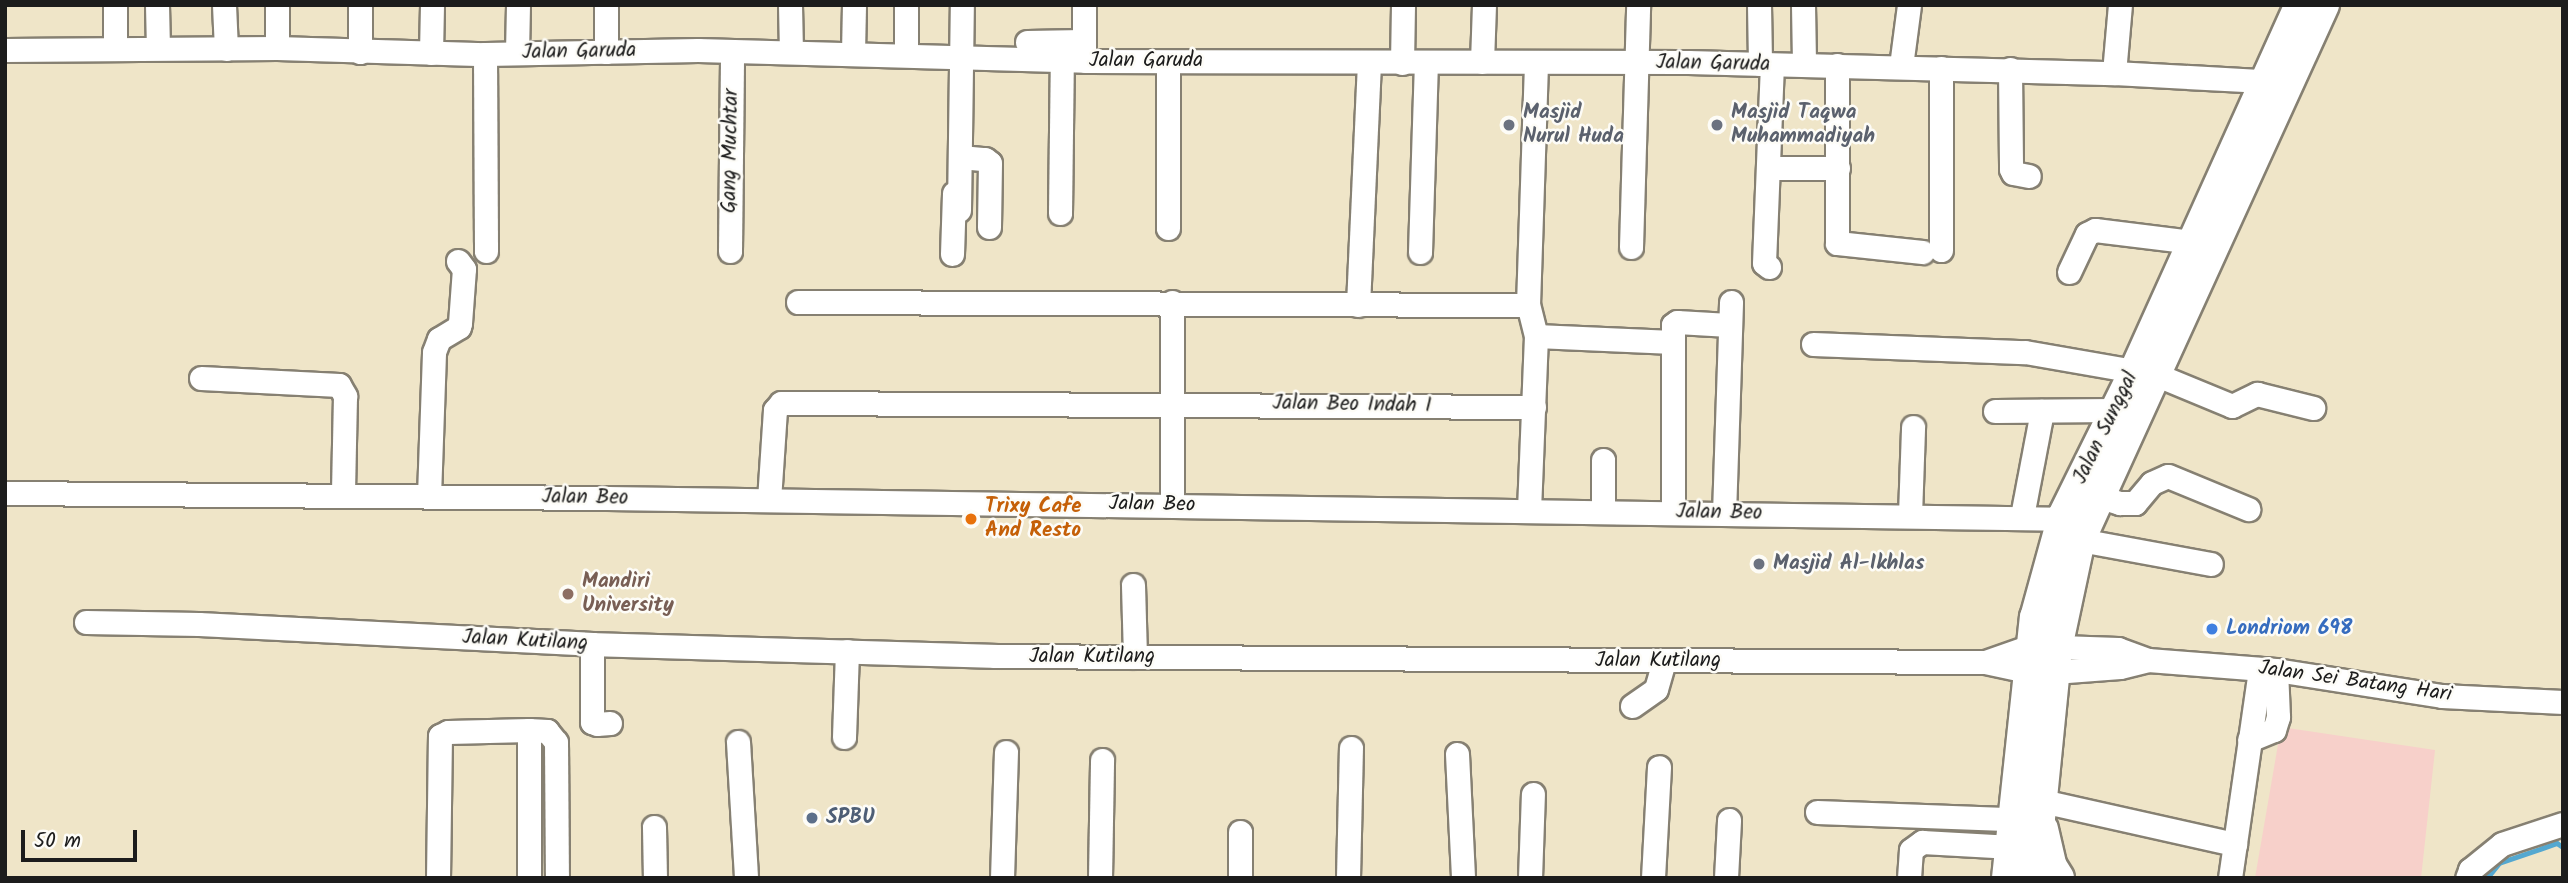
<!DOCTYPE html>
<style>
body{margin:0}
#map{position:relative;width:2568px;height:883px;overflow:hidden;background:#efe5c8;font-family:Kalam,sans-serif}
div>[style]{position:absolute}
.built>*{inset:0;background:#f7d0ca}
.stream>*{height:4.5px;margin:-2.25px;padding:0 2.25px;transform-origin:2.25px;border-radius:2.25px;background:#54a8d0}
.roads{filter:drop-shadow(2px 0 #868072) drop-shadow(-2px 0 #868072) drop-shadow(0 2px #868072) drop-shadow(0 -2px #868072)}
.minor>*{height:23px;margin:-11.5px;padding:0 11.5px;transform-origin:11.5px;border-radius:11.5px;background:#fff}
.major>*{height:30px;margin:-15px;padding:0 15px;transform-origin:15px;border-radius:15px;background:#fff}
.dots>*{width:19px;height:19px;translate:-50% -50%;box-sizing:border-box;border:4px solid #fdfcf7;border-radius:50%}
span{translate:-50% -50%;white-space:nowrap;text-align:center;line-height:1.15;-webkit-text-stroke:5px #fdfcf7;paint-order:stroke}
.street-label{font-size:21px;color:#1c1c1c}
.worship-label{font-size:21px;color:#5b616d;font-weight:700}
.left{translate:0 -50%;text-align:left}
.food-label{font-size:21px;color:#c56008;font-weight:700}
.education-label{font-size:21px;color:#785e54;font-weight:700}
.shop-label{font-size:21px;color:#366cbe;font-weight:700}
.service-label{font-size:21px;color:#4e5e75;font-weight:700}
.frame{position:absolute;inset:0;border:7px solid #1c1c1c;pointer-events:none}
.scale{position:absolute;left:21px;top:830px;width:116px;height:32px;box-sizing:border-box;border:4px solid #1c1c1c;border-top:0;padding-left:9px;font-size:21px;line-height:24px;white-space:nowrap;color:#1c1c1c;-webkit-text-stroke:5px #fdfcf7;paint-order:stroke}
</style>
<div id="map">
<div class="built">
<div style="clip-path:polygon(2281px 727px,2435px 750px,2421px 878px,2255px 878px)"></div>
</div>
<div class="stream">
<div style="left:2487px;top:878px;width:19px;rotate:-51deg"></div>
<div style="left:2499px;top:863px;width:61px;rotate:-19deg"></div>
<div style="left:2557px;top:843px;width:7px;rotate:34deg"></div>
</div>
<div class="roads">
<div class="minor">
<div style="left:157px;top:5px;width:43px;rotate:88.7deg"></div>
<div style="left:224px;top:5px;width:44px;rotate:87.4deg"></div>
<div style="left:277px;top:5px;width:43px;rotate:90deg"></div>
<div style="left:606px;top:5px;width:47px;rotate:90deg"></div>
<div style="left:790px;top:5px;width:47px;rotate:88.8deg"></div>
<div style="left:906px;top:5px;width:50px;rotate:90deg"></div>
<div style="left:1084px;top:5px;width:50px;rotate:90deg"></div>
<div style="left:1759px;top:5px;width:59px;rotate:89deg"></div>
<div style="left:1803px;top:5px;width:60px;rotate:89deg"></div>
<div style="left:1027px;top:42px;width:56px;rotate:-1deg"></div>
<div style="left:115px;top:48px;width:43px;rotate:-90deg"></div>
<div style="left:5px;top:50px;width:272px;rotate:-0.4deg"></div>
<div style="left:277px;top:48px;width:208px;rotate:1.7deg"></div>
<div style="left:485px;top:54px;width:213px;rotate:-1.1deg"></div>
<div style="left:698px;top:50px;width:387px;rotate:1.6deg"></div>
<div style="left:1085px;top:61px;width:603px;rotate:0.1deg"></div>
<div style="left:1688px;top:62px;width:426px;rotate:1.5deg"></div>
<div style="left:2114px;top:73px;width:150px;rotate:3.1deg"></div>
<div style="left:2264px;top:81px;width:15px;rotate:23deg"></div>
<div style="left:360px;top:52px;width:47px;rotate:-90deg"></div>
<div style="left:431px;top:53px;width:48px;rotate:-88.8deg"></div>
<div style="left:517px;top:53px;width:48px;rotate:-88.8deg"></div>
<div style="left:853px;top:53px;width:48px;rotate:-88.8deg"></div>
<div style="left:485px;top:54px;width:197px;rotate:89.7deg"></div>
<div style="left:1168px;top:62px;width:166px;rotate:90deg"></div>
<div style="left:1482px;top:62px;width:57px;rotate:-88deg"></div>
<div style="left:1402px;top:63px;width:58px;rotate:-89deg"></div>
<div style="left:1837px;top:65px;width:178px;rotate:90deg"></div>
<div style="left:1837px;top:243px;width:86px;rotate:6deg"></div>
<div style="left:1901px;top:66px;width:62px;rotate:-82.5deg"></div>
<div style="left:2010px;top:69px;width:100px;rotate:89.4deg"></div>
<div style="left:2011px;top:169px;width:4px;rotate:63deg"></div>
<div style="left:2013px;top:173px;width:16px;rotate:11deg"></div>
<div style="left:2114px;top:73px;width:68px;rotate:-85deg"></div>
<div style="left:960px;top:157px;width:25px;rotate:5deg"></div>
<div style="left:985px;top:159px;width:6px;rotate:39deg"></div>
<div style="left:990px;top:163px;width:64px;rotate:90.9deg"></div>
<div style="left:1777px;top:168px;width:61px"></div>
<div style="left:959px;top:210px;width:205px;rotate:-89.2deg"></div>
<div style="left:1060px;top:213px;width:153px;rotate:-89.3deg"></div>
<div style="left:1631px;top:247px;width:242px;rotate:-88.3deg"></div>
<div style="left:1941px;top:250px;width:182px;rotate:-90deg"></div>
<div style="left:730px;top:251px;width:200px;rotate:-89.4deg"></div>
<div style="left:1420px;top:252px;width:189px;rotate:-88.2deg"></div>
<div style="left:952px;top:254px;width:61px;rotate:-88.1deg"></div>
<div style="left:1769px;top:267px;width:6px;rotate:-141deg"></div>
<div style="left:1764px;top:263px;width:198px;rotate:-87.7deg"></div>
<div style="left:2069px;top:272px;width:42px;rotate:-64.7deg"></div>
<div style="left:2087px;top:234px;width:9px;rotate:-27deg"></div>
<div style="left:2095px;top:230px;width:99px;rotate:7deg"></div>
<div style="left:798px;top:302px;width:730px;rotate:0.24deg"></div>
<div style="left:1172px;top:302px;width:203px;rotate:90deg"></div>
<div style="left:1358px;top:305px;width:242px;rotate:-87.4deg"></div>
<div style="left:1536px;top:336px;width:137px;rotate:2.5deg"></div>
<div style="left:1673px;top:342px;width:17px;rotate:-90deg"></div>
<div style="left:1673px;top:325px;width:5px;rotate:-37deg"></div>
<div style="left:1677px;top:322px;width:52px;rotate:3.3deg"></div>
<div style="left:1673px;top:342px;width:171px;rotate:90deg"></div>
<div style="left:1813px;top:344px;width:212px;rotate:2.2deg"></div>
<div style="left:2025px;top:352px;width:134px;rotate:9.9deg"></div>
<div style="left:2157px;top:375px;width:81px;rotate:22.5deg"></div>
<div style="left:2232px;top:406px;width:28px;rotate:-26deg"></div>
<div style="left:2257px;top:394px;width:58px;rotate:14deg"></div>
<div style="left:201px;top:378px;width:138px;rotate:2.9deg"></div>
<div style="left:339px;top:385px;width:13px;rotate:61deg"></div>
<div style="left:345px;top:396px;width:99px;rotate:91.2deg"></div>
<div style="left:1995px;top:411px;width:119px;rotate:-0.5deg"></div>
<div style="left:5px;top:493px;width:602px;rotate:0.48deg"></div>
<div style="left:607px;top:498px;width:1470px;rotate:0.82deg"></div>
<div style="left:429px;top:496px;width:144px;rotate:-88deg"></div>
<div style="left:434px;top:352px;width:14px;rotate:-69deg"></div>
<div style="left:439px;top:339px;width:23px;rotate:-31deg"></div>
<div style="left:459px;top:327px;width:4px;rotate:-76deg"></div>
<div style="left:460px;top:323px;width:54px;rotate:-85.8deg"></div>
<div style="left:464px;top:269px;width:10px;rotate:-127deg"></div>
<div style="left:2098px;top:496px;width:23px;rotate:18deg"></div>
<div style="left:2120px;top:503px;width:15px"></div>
<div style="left:2135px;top:503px;width:26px;rotate:-50deg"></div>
<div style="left:2152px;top:483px;width:17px;rotate:-24deg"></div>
<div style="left:2168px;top:476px;width:87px;rotate:22.4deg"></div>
<div style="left:769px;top:500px;width:90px;rotate:-86.2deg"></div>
<div style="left:775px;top:410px;width:9px;rotate:-49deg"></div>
<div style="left:781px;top:403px;width:753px;rotate:0.3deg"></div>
<div style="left:1529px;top:510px;width:174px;rotate:-87.7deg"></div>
<div style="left:1536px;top:336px;width:32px;rotate:-104deg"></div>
<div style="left:1528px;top:305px;width:243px;rotate:-88.1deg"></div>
<div style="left:1603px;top:511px;width:51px;rotate:-90deg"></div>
<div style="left:1724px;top:514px;width:212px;rotate:-88.1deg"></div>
<div style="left:1910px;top:515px;width:88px;rotate:-88deg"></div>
<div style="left:2022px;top:516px;width:107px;rotate:-79.2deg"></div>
<div style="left:2080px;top:540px;width:133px;rotate:10.4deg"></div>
<div style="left:1133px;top:585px;width:72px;rotate:88.4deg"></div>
<div style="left:86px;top:622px;width:113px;rotate:1deg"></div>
<div style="left:199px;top:624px;width:394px;rotate:2.9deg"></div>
<div style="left:592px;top:644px;width:403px;rotate:1.7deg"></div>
<div style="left:995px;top:656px;width:990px;rotate:0.35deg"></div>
<div style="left:1985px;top:662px;width:43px;rotate:12.1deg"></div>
<div style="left:2027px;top:671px;width:27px;rotate:2deg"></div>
<div style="left:2054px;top:672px;width:66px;rotate:-4.3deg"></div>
<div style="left:2120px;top:667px;width:29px;rotate:-14deg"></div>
<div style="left:592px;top:644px;width:78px;rotate:90deg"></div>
<div style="left:592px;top:722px;width:5px;rotate:22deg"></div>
<div style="left:597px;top:724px;width:13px;rotate:-4deg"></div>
<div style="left:1985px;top:662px;width:49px;rotate:-19.2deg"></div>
<div style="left:2031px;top:646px;width:87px;rotate:2deg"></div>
<div style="left:2118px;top:649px;width:32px;rotate:20deg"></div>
<div style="left:2148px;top:660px;width:128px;rotate:4.5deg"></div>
<div style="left:2276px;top:670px;width:168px;rotate:8.9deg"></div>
<div style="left:2442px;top:696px;width:121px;rotate:2.8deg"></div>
<div style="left:1632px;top:706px;width:29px;rotate:-35deg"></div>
<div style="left:1656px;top:689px;width:29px;rotate:-74deg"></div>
<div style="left:529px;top:730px;width:148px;rotate:90deg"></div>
<div style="left:844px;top:737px;width:86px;rotate:-88deg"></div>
<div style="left:2249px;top:740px;width:27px;rotate:-22deg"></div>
<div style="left:2274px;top:730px;width:14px;rotate:-73deg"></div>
<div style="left:2278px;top:717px;width:47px;rotate:-92.4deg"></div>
<div style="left:738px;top:742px;width:136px;rotate:86.6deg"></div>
<div style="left:1457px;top:754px;width:124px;rotate:87.2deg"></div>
<div style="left:2042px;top:801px;width:198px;rotate:12.6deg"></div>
<div style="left:1817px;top:812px;width:195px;rotate:2.1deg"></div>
<div style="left:654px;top:827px;width:51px;rotate:88.9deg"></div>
<div style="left:438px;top:878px;width:142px;rotate:-89.2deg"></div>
<div style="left:440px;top:736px;width:9px;rotate:-27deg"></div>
<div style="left:448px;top:732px;width:81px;rotate:-1.4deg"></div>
<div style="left:529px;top:730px;width:18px;rotate:3deg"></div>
<div style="left:547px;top:731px;width:14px;rotate:51deg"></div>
<div style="left:556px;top:742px;width:136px;rotate:89.6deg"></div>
<div style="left:1002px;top:878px;width:126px;rotate:-88.2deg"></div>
<div style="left:1100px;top:878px;width:118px;rotate:-89deg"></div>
<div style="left:1240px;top:878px;width:46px;rotate:-90deg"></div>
<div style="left:1348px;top:878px;width:130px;rotate:-88.7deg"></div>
<div style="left:1530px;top:878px;width:84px;rotate:-88deg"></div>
<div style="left:1653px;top:878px;width:111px;rotate:-86.9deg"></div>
<div style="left:1726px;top:878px;width:58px;rotate:-87deg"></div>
<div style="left:1909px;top:878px;width:28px;rotate:-86deg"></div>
<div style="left:1911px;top:850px;width:14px;rotate:-36deg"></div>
<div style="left:1922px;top:842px;width:90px;rotate:3.2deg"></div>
<div style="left:2230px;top:878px;width:211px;rotate:-81.8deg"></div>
<div style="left:2467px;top:878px;width:9px;rotate:-69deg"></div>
<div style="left:2470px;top:870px;width:41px;rotate:-39.1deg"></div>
<div style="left:2502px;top:844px;width:64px;rotate:-18.2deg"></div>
</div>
<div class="major">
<div style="left:2043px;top:829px;width:37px;rotate:77deg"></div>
<div style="left:2051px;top:865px;width:15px;rotate:58deg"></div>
<div style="left:2007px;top:878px;width:262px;rotate:-83.9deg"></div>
<div style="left:2035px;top:618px;width:106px;rotate:-74.6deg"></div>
<div style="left:2063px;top:516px;width:163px;rotate:-63.7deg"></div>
<div style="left:2135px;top:370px;width:401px;rotate:-65.7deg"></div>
<div style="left:2030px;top:878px;width:61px;rotate:-80.5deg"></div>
<div style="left:2040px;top:818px;width:171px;rotate:-84.3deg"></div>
<div style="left:2057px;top:648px;width:110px;rotate:-78deg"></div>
<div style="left:2080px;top:540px;width:588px;rotate:-65.48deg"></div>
</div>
</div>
<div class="dots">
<div style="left:1509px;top:125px;background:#6b7280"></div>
<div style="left:1717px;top:125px;background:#6b7280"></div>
<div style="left:971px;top:519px;background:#e8710a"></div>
<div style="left:1759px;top:564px;background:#6b7280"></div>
<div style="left:568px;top:594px;background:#8d6e63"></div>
<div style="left:2212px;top:629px;background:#3f7fe0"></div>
<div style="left:812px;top:818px;background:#5c6f8a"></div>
</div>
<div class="street-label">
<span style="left:579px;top:52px;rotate:-1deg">Jalan Garuda</span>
<span style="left:1146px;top:61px">Jalan Garuda</span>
<span style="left:1713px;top:64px;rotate:1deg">Jalan Garuda</span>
<span style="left:731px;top:151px;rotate:-89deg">Gang Muchtar</span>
<span style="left:1352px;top:405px;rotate:1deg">Jalan Beo Indah I</span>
<span style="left:2106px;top:428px;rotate:-64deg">Jalan Sunggal</span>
<span style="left:585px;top:498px;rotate:1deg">Jalan Beo</span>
<span style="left:1152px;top:505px;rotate:1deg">Jalan Beo</span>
<span style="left:1719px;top:513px;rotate:1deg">Jalan Beo</span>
<span style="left:525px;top:641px;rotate:3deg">Jalan Kutilang</span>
<span style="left:1092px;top:657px">Jalan Kutilang</span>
<span style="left:1658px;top:661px">Jalan Kutilang</span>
<span style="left:2355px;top:682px;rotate:8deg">Jalan Sei Batang Hari</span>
</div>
<div class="worship-label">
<span class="left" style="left:1523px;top:125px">Masjid<br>Nurul Huda</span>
<span class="left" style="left:1731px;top:125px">Masjid Taqwa<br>Muhammadiyah</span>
<span class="left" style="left:1773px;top:564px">Masjid Al-Ikhlas</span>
</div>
<div class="food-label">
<span class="left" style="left:985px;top:519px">Trixy Cafe<br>And Resto</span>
</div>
<div class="education-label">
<span class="left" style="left:582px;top:594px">Mandiri<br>University</span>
</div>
<div class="shop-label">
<span class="left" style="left:2226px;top:629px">Londriom 698</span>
</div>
<div class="service-label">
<span class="left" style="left:826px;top:818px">SPBU</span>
</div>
<div class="frame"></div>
<div class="scale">50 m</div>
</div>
